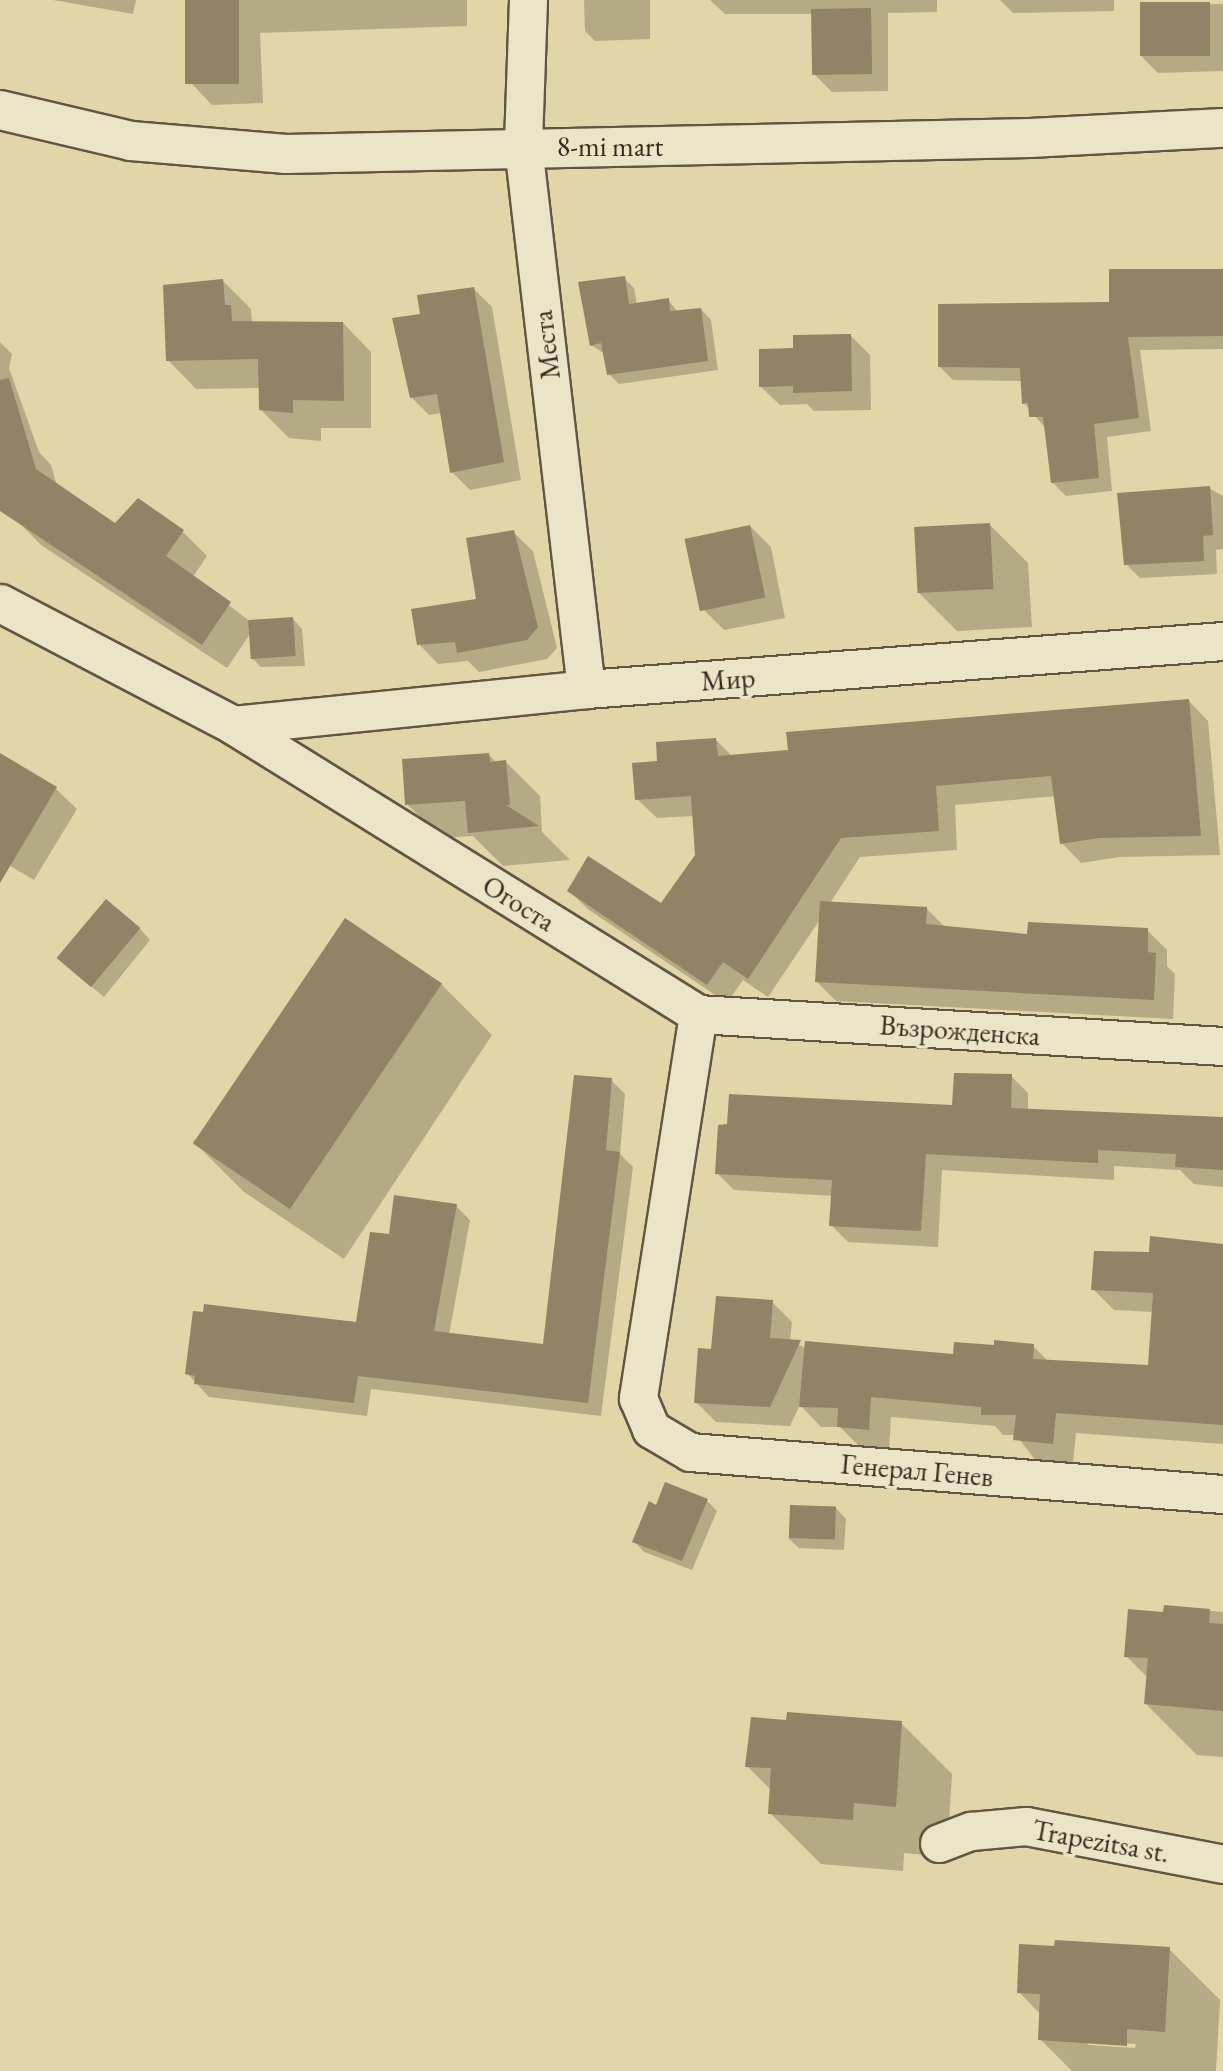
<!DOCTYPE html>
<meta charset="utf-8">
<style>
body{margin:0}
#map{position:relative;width:1223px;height:2071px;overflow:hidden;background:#e2d5a7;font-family:"EB Garamond",serif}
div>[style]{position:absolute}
.shadow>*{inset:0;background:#0003}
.building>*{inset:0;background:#908366;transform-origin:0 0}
.roads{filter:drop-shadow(2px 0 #625542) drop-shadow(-2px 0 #625542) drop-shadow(0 2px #625542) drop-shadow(0 -2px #625542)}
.street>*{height:37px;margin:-18.5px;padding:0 18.5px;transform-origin:18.5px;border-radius:18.5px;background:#ece4c6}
.secondary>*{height:38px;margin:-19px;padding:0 19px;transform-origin:19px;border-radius:19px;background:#ece4c6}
span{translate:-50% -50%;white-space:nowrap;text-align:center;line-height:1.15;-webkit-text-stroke:7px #ece4c6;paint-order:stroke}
.street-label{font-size:28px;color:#372a20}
</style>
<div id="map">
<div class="shadow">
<div style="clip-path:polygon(53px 0,136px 0,133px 14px)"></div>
<div style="clip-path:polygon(189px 0,467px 0,467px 26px,260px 33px,263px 103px,212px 105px,191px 83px)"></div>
<div style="clip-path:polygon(584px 0,650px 0,650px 39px,595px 41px,585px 31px)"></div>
<div style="clip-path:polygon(710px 0,937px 0,937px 12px,888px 13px,888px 91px,832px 92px,815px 75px,813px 14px,725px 14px)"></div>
<div style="clip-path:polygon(1000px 0,1114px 0,1114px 11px,1013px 13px)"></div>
<div style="clip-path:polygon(1223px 4px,1223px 71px,1158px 73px,1142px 57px,1142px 5px)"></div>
<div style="clip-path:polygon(1223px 272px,1223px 349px,1140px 350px,1151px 431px,1107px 437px,1112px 491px,1066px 496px,1052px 482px,1047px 430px,1024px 403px,1022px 381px,953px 380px,939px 366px,1111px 303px)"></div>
<div style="clip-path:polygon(624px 278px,634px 288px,637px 305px,668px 300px,678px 312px,701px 309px,711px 320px,718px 370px,619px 384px,609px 374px,605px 354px,591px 345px)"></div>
<div style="clip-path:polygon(223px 281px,251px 309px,252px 323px,343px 323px,371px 352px,371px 428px,321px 428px,321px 441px,289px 438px,261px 410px,260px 388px,196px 389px,168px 360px)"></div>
<div style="clip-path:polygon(474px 289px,492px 307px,521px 480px,470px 490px,452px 472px,442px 413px,429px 415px,411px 397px,422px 315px)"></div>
<div style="clip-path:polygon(851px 336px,870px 355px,871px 410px,814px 411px,807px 404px,780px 405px,760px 386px,795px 350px)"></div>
<div style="clip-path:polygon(0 342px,12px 354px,9px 368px,39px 452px,51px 465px,57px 486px,116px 525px,183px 532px,207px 556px,193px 577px,248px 620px,292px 618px,302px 629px,305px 666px,261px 667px,251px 657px,250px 634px,227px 668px,41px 545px,0 503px)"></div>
<div style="clip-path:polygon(1209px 488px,1223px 496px,1223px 549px,1216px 550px,1217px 574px,1140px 578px,1126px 564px)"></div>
<div style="clip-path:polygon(990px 525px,1028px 563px,1032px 627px,957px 631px,918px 592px)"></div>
<div style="clip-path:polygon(750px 526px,771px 547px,785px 618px,724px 630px,703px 609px)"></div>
<div style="clip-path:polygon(513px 532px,533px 551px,557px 648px,547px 659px,479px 672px,468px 661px,438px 664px,419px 644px,478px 601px)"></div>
<div style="clip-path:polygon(1189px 701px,1208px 721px,1220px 855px,1120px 857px,1081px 863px,1062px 843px,1056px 796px,955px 805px,957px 850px,860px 857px,830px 903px,926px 908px,946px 928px,1029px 936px,1147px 930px,1167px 950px,1167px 966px,1175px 974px,1173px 1019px,836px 1001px,817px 982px,821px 918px,768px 997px,743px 980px,727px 1003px,589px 910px,569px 891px,662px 905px,696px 856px,694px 816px,657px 818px,637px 799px,659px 763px,716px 740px,733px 757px)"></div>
<div style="clip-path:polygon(0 755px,56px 789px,77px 809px,34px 880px,0 860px)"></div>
<div style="clip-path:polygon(489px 755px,497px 763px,506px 762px,540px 796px,542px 832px,570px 860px,503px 866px,473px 836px,441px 838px,407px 804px)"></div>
<div style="clip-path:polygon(140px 929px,150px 940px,104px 997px,71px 970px)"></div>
<div style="clip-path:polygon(441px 984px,492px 1035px,344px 1259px,244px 1192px,193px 1141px)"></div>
<div style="clip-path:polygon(1011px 1076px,1028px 1093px,1028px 1110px,1223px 1119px,1223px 1187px,1194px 1184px,1180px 1170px,1114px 1166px,1114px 1180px,942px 1170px,938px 1247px,848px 1242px,831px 1225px,833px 1196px,734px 1190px,717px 1173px,953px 1107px)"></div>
<div style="clip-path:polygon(611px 1080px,625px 1094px,620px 1154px,633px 1167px,601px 1416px,371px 1389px,367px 1416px,209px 1397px,187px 1373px,358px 1324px,390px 1236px,456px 1206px,470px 1220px,449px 1335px,545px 1346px)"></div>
<div style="clip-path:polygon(1223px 1245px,1223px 1444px,1076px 1433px,1073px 1463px,1036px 1461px,1016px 1435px,1003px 1435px,995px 1426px,891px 1417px,889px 1450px,860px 1447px,840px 1427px,821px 1427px,800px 1405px,790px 1426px,716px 1422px,696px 1402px,713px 1351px,772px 1302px,792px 1322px,790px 1341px,806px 1348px,955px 1356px,996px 1347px,1033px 1346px,1049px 1362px,1149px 1367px,1153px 1312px,1114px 1310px,1093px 1289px,1150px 1254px)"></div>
<div style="clip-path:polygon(707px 1501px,717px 1511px,692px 1570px,644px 1552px,634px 1541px,656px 1507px)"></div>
<div style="clip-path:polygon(836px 1508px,846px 1519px,844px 1550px,799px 1548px,788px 1538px)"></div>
<div style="clip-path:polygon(1166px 1607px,1223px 1612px,1223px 1757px,1197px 1755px,1146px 1704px,1148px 1678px,1126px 1656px,1165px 1614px)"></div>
<div style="clip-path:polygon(787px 1722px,901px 1723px,952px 1774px,947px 1857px,904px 1853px,903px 1871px,821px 1864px,770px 1813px,771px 1790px,747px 1766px)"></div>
<div style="clip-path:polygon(evenodd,1169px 1949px,1220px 2000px,1216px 2071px,1072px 2071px,1040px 2039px,1041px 2015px,1019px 1992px,1169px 1949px,1085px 2041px,1136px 2044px,1135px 2048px,1089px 2045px,1085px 2041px)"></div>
</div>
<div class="building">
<div style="left:185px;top:0;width:54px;height:84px"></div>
<div style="left:1210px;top:2px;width:54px;height:70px;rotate:90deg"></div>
<div style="left:871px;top:8px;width:66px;height:60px;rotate:89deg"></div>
<div style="clip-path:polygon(1109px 269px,1223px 269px,1223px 336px,1128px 337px,1139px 418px,1094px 424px,1099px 478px,1051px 483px,1043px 417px,1029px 417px,1028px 403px,1022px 404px,1020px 368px,938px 367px,938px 304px,1109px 302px)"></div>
<div style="clip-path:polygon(625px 276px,629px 304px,669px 298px,670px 311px,701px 308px,708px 361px,607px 375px,601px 343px,590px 346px,578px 282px)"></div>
<div style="clip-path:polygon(223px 279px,225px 305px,231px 305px,232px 321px,343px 322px,344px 401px,293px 400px,293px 413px,259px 410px,258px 359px,166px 361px,163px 285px)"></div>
<div style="clip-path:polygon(474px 287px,504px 462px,450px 473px,437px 394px,410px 398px,392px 318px,420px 314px,417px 295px)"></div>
<div style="clip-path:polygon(851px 334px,852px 391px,793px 393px,793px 386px,759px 387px,759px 349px,793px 348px,793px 335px)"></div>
<div style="clip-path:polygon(9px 378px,36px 469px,115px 523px,138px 498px,184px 530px,166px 556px,231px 602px,202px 645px,0 511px,0 380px)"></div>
<div style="clip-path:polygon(1210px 486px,1213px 535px,1203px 536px,1204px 561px,1124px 565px,1117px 493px)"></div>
<div style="left:990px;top:523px;width:66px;height:76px;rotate:87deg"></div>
<div style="left:750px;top:525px;width:74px;height:67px;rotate:78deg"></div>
<div style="clip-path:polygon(514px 530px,538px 627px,527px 640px,457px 653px,455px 642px,417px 645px,411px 609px,476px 599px,466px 538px)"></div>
<div style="left:293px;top:617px;width:39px;height:45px;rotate:86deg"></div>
<div style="clip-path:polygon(1189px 699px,1201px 836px,1099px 838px,1060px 844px,1051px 776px,936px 786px,939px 831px,841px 838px,748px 979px,723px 962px,707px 985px,567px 891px,588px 856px,661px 903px,695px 855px,691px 796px,635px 800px,632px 763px,657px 761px,656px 742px,716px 738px,718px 756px,788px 750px,786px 732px)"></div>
<div style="clip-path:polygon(0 753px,57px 787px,0 883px)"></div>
<div style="clip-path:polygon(489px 753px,490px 762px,506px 760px,510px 805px,506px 805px,539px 826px,468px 833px,465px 801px,405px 805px,402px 759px)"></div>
<div style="left:106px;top:899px;width:45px;height:77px;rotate:40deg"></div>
<div style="clip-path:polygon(820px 901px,927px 907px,926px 924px,1027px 934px,1028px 922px,1148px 928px,1148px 952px,1156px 953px,1154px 1000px,815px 982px)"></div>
<div style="left:345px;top:918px;width:117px;height:272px;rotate:34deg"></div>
<div style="clip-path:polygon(954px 1073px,1012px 1074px,1011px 1108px,1223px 1117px,1223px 1170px,1175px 1167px,1176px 1154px,1098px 1150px,1098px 1163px,926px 1154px,921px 1231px,829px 1226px,832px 1180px,715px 1174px,718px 1125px,727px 1124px,729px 1094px,952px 1105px)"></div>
<div style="clip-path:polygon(574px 1075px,612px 1078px,606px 1150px,620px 1152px,588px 1403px,358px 1376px,354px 1403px,194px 1384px,195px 1376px,185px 1374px,193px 1311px,203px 1312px,204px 1304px,356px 1322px,370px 1232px,389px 1234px,394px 1195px,457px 1204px,434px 1331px,543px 1344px)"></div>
<div style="clip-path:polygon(1150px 1236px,1223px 1244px,1223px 1425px,1056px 1413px,1053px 1444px,1013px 1440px,1016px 1415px,981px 1415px,981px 1407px,871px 1397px,869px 1430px,837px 1427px,838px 1408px,799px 1407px,805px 1341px,953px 1354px,954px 1342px,994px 1345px,994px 1340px,1034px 1344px,1033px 1359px,1148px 1365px,1153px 1293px,1091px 1290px,1094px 1251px,1149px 1252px)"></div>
<div style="clip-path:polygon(716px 1296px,773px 1300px,770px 1338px,801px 1340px,770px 1407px,694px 1403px,698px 1348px,711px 1349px)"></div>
<div style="clip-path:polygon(665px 1482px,708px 1499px,682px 1561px,632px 1542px,649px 1501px,656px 1505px)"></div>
<div style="left:790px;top:1505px;width:46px;height:33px;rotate:2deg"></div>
<div style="clip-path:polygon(1164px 1605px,1210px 1609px,1209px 1623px,1223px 1624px,1223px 1711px,1144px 1704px,1148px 1658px,1124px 1657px,1128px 1609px,1163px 1612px)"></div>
<div style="clip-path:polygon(787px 1712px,902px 1721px,896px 1807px,854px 1803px,853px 1820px,768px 1814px,771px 1768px,745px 1767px,751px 1717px,786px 1720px)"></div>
<div style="clip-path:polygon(1055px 1940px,1170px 1947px,1165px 2032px,1127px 2029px,1127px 2046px,1038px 2040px,1040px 1994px,1017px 1993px,1019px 1944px,1054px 1946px)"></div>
</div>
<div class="roads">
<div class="street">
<div style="left:528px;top:0;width:146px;rotate:92deg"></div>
<div style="left:523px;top:146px;width:547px;rotate:83.38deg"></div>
<div style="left:0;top:603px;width:263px;rotate:27.6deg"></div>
<div style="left:233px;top:725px;width:547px;rotate:31.86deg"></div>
<div style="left:698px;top:1014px;width:526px;rotate:3.49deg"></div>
<div style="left:233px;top:725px;width:355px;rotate:-5.8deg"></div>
<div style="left:586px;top:689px;width:639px;rotate:-4.31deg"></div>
<div style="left:698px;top:1014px;width:389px;rotate:98.9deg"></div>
<div style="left:638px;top:1398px;width:34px;rotate:67deg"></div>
<div style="left:651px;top:1429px;width:45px;rotate:30.5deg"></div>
<div style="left:690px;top:1452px;width:535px;rotate:4.51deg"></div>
<div style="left:939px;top:1843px;width:34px;rotate:-21deg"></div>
<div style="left:971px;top:1831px;width:55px;rotate:-5.2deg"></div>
<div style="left:1026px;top:1826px;width:201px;rotate:10.9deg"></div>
</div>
<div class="secondary">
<div style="left:0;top:110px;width:135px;rotate:13.3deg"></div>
<div style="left:131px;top:141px;width:156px;rotate:4.8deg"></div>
<div style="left:286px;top:154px;width:744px;rotate:-1.23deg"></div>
<div style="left:1030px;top:138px;width:193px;rotate:-3deg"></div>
</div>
</div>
<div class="street-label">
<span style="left:610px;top:146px">8-mi mart</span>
<span style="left:546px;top:345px;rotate:-97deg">Места</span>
<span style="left:728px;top:679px;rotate:-4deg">Мир</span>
<span style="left:519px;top:903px;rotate:32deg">Огоста</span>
<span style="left:960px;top:1030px;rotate:4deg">Възрожденска</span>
<span style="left:917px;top:1470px;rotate:5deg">Генерал Генев</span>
<span style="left:1101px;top:1841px;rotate:10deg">Trapezitsa st.</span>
</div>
</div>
